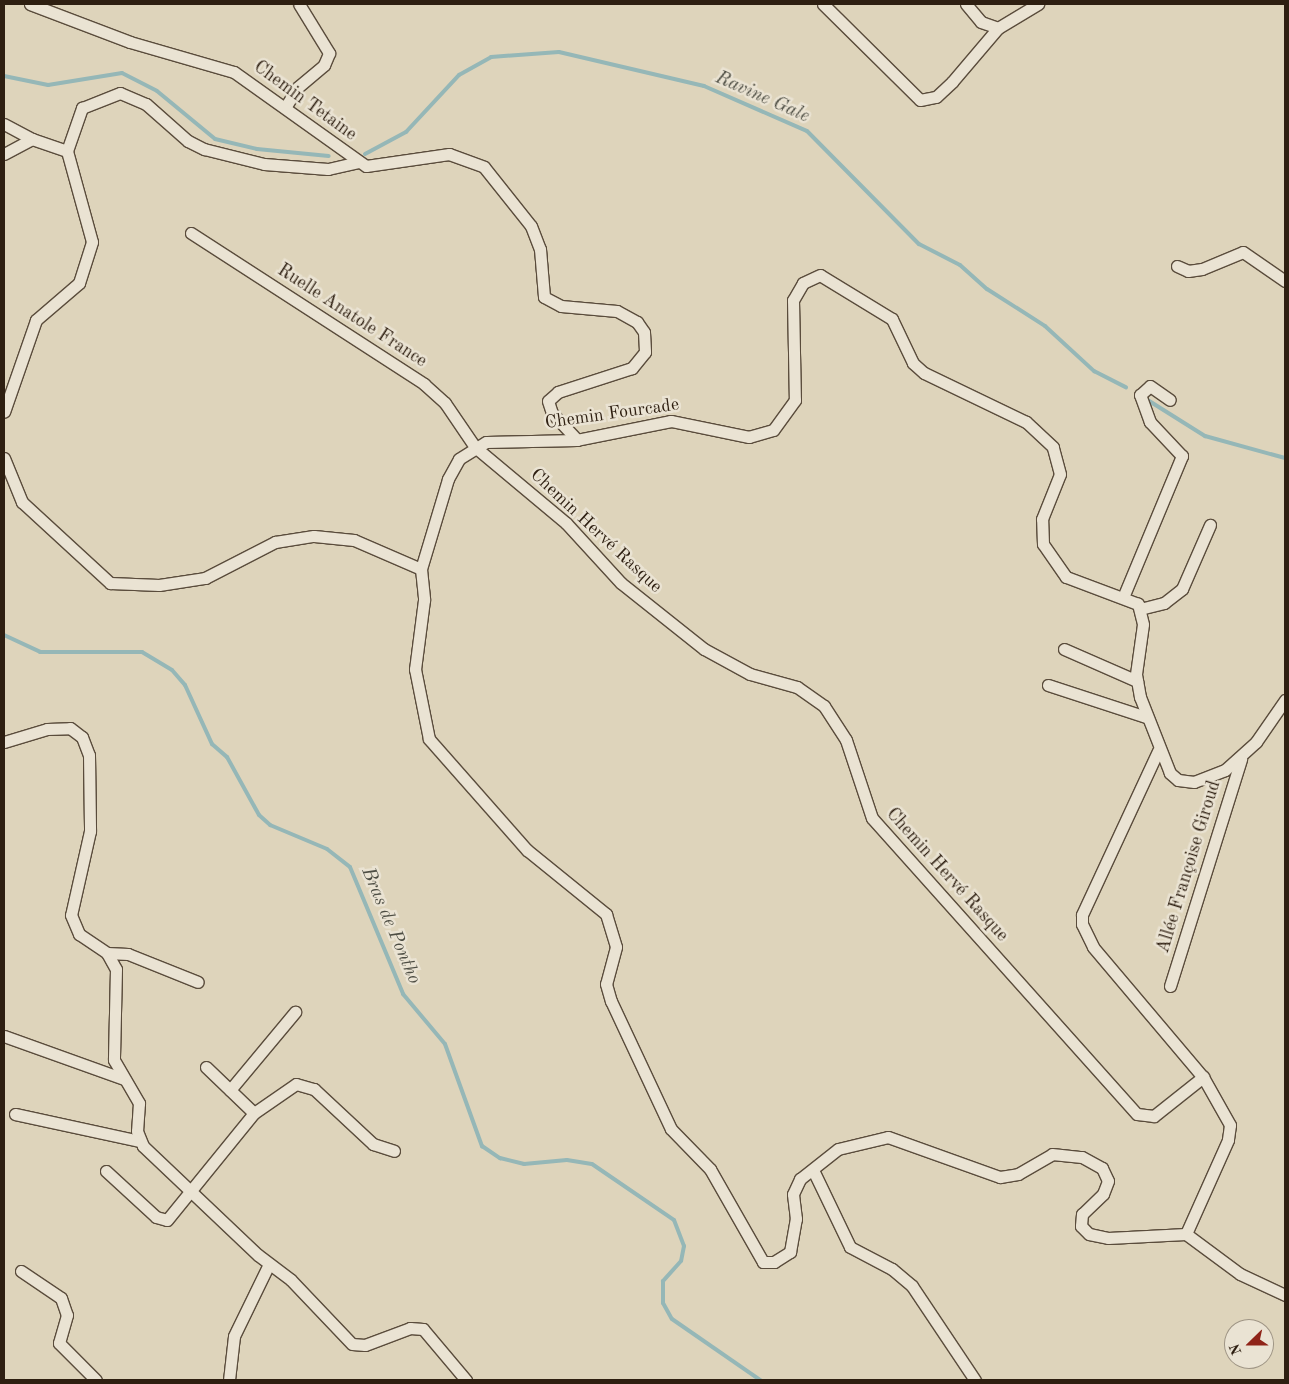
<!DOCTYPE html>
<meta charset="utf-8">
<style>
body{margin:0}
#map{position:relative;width:1289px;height:1384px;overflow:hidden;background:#ded4bb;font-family:"Old Standard TT",serif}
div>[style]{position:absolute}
.stream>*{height:4px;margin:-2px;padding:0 2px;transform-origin:2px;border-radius:2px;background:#95b7b7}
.roads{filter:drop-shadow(1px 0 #5a4c3c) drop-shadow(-1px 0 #5a4c3c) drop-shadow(0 1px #5a4c3c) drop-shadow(0 -1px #5a4c3c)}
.minor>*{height:11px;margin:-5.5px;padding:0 5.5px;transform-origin:5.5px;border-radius:5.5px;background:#eae3d3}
span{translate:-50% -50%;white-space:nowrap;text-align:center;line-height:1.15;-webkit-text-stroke:5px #eae3d3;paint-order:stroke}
.street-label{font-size:18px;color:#2e1f11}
.water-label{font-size:19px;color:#4d4d43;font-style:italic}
.frame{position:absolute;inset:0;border:5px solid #2e1f11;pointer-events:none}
.north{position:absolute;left:1224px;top:1319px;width:50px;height:50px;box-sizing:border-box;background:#eae3d3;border:1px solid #9f9585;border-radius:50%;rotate:248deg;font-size:14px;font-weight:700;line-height:20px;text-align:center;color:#2e1f11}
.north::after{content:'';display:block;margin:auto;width:18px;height:22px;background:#8f2418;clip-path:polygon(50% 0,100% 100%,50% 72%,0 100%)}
</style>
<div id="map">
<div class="stream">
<div style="left:4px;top:76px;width:45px;rotate:11.6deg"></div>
<div style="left:48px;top:85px;width:75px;rotate:-9.2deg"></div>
<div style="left:122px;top:73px;width:39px;rotate:27deg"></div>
<div style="left:157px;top:91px;width:75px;rotate:39.6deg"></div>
<div style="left:215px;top:139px;width:43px;rotate:13.4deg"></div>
<div style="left:257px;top:149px;width:72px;rotate:5.6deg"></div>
<div style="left:365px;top:154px;width:47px;rotate:-28.2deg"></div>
<div style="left:406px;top:132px;width:78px;rotate:-47.1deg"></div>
<div style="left:459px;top:75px;width:37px;rotate:-29deg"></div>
<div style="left:491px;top:57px;width:68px;rotate:-4.2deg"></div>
<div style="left:559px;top:52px;width:149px;rotate:13.2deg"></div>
<div style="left:704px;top:86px;width:112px;rotate:23.6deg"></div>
<div style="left:807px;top:131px;width:159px;rotate:45.3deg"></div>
<div style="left:919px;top:244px;width:46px;rotate:27.1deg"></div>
<div style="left:960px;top:265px;width:36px;rotate:42deg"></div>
<div style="left:987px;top:289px;width:69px;rotate:32.5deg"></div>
<div style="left:1045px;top:326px;width:67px;rotate:42.6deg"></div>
<div style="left:1094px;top:371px;width:36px;rotate:27deg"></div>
<div style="left:1146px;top:399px;width:70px;rotate:32.1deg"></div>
<div style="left:1205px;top:436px;width:83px;rotate:15.4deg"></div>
<div style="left:4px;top:635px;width:40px;rotate:25deg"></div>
<div style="left:40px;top:652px;width:102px"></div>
<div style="left:142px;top:652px;width:35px;rotate:31deg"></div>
<div style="left:172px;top:670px;width:20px;rotate:49deg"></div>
<div style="left:185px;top:685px;width:65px;rotate:65.4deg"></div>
<div style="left:212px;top:744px;width:20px;rotate:41deg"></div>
<div style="left:227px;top:757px;width:66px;rotate:61.1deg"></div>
<div style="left:259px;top:815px;width:15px;rotate:42deg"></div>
<div style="left:270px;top:825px;width:62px;rotate:22.8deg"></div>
<div style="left:327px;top:849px;width:29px;rotate:38deg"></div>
<div style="left:350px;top:867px;width:138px;rotate:67.3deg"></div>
<div style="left:403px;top:994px;width:65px;rotate:50deg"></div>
<div style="left:445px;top:1044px;width:109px;rotate:70.1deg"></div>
<div style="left:482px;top:1146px;width:22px;rotate:34deg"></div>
<div style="left:500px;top:1158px;width:25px;rotate:14deg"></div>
<div style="left:524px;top:1164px;width:43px;rotate:-5.3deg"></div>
<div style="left:567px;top:1160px;width:25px;rotate:9deg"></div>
<div style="left:592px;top:1164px;width:99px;rotate:34.3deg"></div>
<div style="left:674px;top:1220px;width:28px;rotate:69deg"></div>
<div style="left:684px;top:1246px;width:15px;rotate:101deg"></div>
<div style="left:681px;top:1261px;width:27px;rotate:132deg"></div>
<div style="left:663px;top:1281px;width:22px;rotate:90deg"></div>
<div style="left:663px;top:1303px;width:18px;rotate:61deg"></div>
<div style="left:672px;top:1319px;width:107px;rotate:34.7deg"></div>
</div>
<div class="roads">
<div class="minor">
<div style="left:30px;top:4px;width:107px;rotate:20.8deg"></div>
<div style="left:130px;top:42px;width:108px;rotate:16.1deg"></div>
<div style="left:234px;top:72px;width:162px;rotate:35.5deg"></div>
<div style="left:366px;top:166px;width:84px;rotate:-8.2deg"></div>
<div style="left:449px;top:154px;width:37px;rotate:20deg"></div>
<div style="left:484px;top:167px;width:75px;rotate:51.5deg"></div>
<div style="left:531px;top:226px;width:25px;rotate:69deg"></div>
<div style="left:540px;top:249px;width:48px;rotate:85.2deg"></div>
<div style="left:544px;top:297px;width:19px;rotate:28deg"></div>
<div style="left:561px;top:306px;width:56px;rotate:5.1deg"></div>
<div style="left:617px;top:311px;width:23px;rotate:29deg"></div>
<div style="left:637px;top:322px;width:12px;rotate:55deg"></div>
<div style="left:644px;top:332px;width:20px;rotate:87deg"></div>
<div style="left:645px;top:352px;width:21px;rotate:129deg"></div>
<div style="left:632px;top:368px;width:78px;rotate:162deg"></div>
<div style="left:558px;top:392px;width:13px;rotate:138deg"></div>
<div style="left:548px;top:401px;width:13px;rotate:72deg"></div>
<div style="left:552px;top:413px;width:37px;rotate:47deg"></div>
<div style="left:823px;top:4px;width:136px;rotate:44.7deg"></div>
<div style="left:920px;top:100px;width:16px;rotate:-11deg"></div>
<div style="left:936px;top:97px;width:22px;rotate:-43deg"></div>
<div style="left:952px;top:82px;width:71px;rotate:-49.6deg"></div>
<div style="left:966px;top:4px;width:23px;rotate:50deg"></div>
<div style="left:981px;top:22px;width:18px;rotate:19deg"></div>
<div style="left:998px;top:28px;width:47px;rotate:-31deg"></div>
<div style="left:286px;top:106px;width:22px;rotate:-58deg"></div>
<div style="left:298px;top:87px;width:34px;rotate:-40deg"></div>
<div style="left:324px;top:65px;width:13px;rotate:-67deg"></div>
<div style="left:329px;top:53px;width:57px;rotate:-121.5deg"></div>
<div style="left:4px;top:124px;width:32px;rotate:28deg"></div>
<div style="left:67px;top:151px;width:46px;rotate:-70.8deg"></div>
<div style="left:82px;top:108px;width:41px;rotate:-21.5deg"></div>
<div style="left:120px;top:93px;width:28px;rotate:23deg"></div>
<div style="left:146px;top:104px;width:56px;rotate:41.4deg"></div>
<div style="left:188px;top:141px;width:18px;rotate:27deg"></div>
<div style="left:204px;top:149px;width:62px;rotate:14deg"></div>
<div style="left:264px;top:164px;width:64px;rotate:4.5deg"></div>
<div style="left:328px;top:169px;width:32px;rotate:-13deg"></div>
<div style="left:4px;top:154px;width:32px;rotate:-28deg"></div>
<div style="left:32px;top:139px;width:37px;rotate:19deg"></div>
<div style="left:67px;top:151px;width:94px;rotate:74.6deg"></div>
<div style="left:92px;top:242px;width:43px;rotate:107.6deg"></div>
<div style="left:79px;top:283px;width:57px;rotate:139.3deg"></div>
<div style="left:36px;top:320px;width:97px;rotate:109.2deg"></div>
<div style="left:191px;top:233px;width:278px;rotate:32.9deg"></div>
<div style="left:424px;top:384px;width:28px;rotate:42deg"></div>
<div style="left:445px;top:403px;width:53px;rotate:55.7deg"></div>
<div style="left:475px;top:447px;width:119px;rotate:39.9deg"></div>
<div style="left:566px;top:523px;width:81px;rotate:47.5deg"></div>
<div style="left:621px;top:583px;width:106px;rotate:38.5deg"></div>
<div style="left:704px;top:649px;width:52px;rotate:28.5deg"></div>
<div style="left:750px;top:674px;width:49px;rotate:15.5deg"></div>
<div style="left:797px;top:687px;width:33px;rotate:35deg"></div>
<div style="left:824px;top:706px;width:40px;rotate:57.1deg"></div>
<div style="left:846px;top:740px;width:82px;rotate:71.6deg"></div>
<div style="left:872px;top:818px;width:397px;rotate:48.2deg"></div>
<div style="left:1137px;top:1114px;width:17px;rotate:7deg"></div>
<div style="left:1154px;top:1116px;width:63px;rotate:-38.5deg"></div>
<div style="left:1177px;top:266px;width:12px;rotate:24deg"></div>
<div style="left:1188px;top:271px;width:14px;rotate:-8deg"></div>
<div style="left:1202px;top:269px;width:44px;rotate:-22.5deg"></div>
<div style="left:1243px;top:252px;width:51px;rotate:34.6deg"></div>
<div style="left:4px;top:458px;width:48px;rotate:67.8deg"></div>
<div style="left:22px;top:502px;width:120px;rotate:42.6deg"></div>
<div style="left:110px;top:583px;width:49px;rotate:2.3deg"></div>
<div style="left:159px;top:585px;width:47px;rotate:-8.7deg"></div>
<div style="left:205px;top:578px;width:79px;rotate:-27.2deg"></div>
<div style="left:275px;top:542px;width:39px;rotate:-9deg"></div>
<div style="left:314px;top:536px;width:40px;rotate:5.7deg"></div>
<div style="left:354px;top:540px;width:73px;rotate:23.4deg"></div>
<div style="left:1124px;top:595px;width:151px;rotate:-67.4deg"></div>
<div style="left:1182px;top:456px;width:47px;rotate:-133.3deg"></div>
<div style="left:1150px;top:422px;width:29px;rotate:-110deg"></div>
<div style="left:1140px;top:395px;width:13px;rotate:-42deg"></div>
<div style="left:1150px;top:386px;width:24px;rotate:35deg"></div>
<div style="left:1140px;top:609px;width:25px;rotate:-14deg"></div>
<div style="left:1164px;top:603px;width:23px;rotate:-38deg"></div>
<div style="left:1182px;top:589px;width:70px;rotate:-66.4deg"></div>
<div style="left:1064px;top:649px;width:80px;rotate:23.7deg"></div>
<div style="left:1048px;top:685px;width:103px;rotate:18.1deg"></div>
<div style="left:1285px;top:700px;width:51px;rotate:124.6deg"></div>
<div style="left:1256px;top:742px;width:42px;rotate:137.9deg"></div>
<div style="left:1225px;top:770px;width:33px;rotate:159deg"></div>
<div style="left:1194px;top:782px;width:16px;rotate:-173deg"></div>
<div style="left:1178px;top:780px;width:11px;rotate:-139deg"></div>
<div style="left:1170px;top:773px;width:82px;rotate:-111.5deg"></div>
<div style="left:1140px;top:697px;width:23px;rotate:-100deg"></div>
<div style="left:1136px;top:674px;width:50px;rotate:-82deg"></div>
<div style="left:1143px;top:624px;width:21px;rotate:-104deg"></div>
<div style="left:1138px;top:604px;width:77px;rotate:-159.4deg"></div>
<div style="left:1066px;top:577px;width:40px;rotate:-124.9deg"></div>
<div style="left:1043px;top:544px;width:25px;rotate:-92deg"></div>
<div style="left:1042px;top:519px;width:48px;rotate:-68.2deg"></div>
<div style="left:1060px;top:474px;width:28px;rotate:-105deg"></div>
<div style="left:1053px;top:447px;width:37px;rotate:-137deg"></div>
<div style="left:1026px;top:422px;width:113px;rotate:-154.3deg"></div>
<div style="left:924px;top:373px;width:15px;rotate:-138deg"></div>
<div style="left:913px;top:363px;width:49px;rotate:-115.5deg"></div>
<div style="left:892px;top:319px;width:84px;rotate:-148.6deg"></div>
<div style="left:820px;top:275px;width:19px;rotate:155deg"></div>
<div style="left:803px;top:283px;width:20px;rotate:120deg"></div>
<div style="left:793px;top:300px;width:100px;rotate:88.9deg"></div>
<div style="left:795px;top:400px;width:37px;rotate:126deg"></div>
<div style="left:773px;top:430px;width:25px;rotate:164deg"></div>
<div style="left:749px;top:437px;width:80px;rotate:-168.4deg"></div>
<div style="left:671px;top:421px;width:96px;rotate:168.6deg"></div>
<div style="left:577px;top:440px;width:91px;rotate:178.7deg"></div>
<div style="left:486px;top:442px;width:32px;rotate:148deg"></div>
<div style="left:459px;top:459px;width:23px;rotate:119deg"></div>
<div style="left:448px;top:479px;width:94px;rotate:106.7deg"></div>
<div style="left:421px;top:569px;width:31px;rotate:84deg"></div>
<div style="left:424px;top:600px;width:70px;rotate:97.4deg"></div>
<div style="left:415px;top:669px;width:71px;rotate:78.7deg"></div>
<div style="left:429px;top:739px;width:148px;rotate:48.6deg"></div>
<div style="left:527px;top:850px;width:102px;rotate:39deg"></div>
<div style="left:606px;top:914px;width:34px;rotate:73deg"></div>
<div style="left:616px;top:947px;width:38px;rotate:105deg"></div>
<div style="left:606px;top:984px;width:18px;rotate:74deg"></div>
<div style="left:611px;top:1001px;width:141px;rotate:64.9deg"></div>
<div style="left:671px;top:1129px;width:56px;rotate:45.7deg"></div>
<div style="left:710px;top:1169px;width:107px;rotate:60.3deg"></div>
<div style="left:763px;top:1262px;width:11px"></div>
<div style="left:774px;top:1262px;width:19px;rotate:-32deg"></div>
<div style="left:790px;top:1252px;width:34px;rotate:-80deg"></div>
<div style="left:796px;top:1219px;width:25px;rotate:-97deg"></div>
<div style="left:793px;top:1194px;width:17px;rotate:-65deg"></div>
<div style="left:800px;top:1179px;width:48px;rotate:-38.3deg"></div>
<div style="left:838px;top:1149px;width:51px;rotate:-13.5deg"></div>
<div style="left:888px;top:1137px;width:119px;rotate:19.7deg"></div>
<div style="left:1000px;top:1177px;width:18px;rotate:-9deg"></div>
<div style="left:1018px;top:1174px;width:39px;rotate:-30deg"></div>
<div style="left:1052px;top:1154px;width:30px;rotate:6deg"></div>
<div style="left:1082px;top:1157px;width:23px;rotate:29deg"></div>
<div style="left:1102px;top:1168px;width:14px;rotate:65deg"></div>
<div style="left:1108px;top:1181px;width:14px;rotate:111deg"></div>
<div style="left:1103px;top:1194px;width:29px;rotate:136deg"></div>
<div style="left:1082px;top:1214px;width:12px;rotate:95deg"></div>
<div style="left:1081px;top:1226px;width:11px;rotate:45deg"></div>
<div style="left:1089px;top:1234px;width:19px;rotate:12deg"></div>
<div style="left:1108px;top:1238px;width:78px;rotate:-2.9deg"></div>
<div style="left:1186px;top:1234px;width:67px;rotate:36.5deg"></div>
<div style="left:1240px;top:1274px;width:50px;rotate:25deg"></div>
<div style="left:4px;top:742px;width:45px;rotate:-16.8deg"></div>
<div style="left:47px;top:729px;width:23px;rotate:-2deg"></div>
<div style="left:70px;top:728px;width:15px;rotate:37deg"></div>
<div style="left:82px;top:737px;width:19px;rotate:69deg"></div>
<div style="left:89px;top:755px;width:76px;rotate:89.2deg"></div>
<div style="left:90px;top:831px;width:86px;rotate:102.7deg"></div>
<div style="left:71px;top:915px;width:21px;rotate:67deg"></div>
<div style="left:79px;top:934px;width:34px;rotate:34deg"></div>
<div style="left:107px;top:953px;width:18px;rotate:61deg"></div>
<div style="left:116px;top:969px;width:91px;rotate:91.3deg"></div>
<div style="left:114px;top:1060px;width:50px;rotate:59.8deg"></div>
<div style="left:139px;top:1103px;width:28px;rotate:94deg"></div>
<div style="left:137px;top:1131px;width:16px;rotate:68deg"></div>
<div style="left:143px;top:1146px;width:158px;rotate:43.5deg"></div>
<div style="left:258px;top:1255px;width:41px;rotate:37.1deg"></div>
<div style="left:291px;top:1280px;width:88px;rotate:46.4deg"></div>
<div style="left:352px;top:1344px;width:13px;rotate:4deg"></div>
<div style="left:365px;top:1345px;width:48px;rotate:-20.7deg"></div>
<div style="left:410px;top:1328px;width:13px;rotate:4deg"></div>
<div style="left:423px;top:1329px;width:67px;rotate:49.9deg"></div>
<div style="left:1158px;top:751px;width:181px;rotate:114.9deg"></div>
<div style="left:1082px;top:915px;width:9px;rotate:90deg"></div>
<div style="left:1082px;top:924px;width:25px;rotate:64deg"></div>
<div style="left:1093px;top:947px;width:170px;rotate:49.8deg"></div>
<div style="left:1203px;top:1077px;width:55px;rotate:60.6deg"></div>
<div style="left:1230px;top:1125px;width:15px;rotate:98deg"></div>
<div style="left:1228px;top:1140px;width:103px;rotate:114.1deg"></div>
<div style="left:107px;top:953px;width:21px;rotate:3deg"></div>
<div style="left:128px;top:954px;width:75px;rotate:21.8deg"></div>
<div style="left:1170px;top:986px;width:238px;rotate:-72.6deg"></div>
<div style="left:4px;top:1036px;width:127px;rotate:19.7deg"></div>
<div style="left:206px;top:1067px;width:66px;rotate:43.8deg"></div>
<div style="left:230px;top:1090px;width:102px;rotate:-50.2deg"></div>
<div style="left:15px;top:1114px;width:128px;rotate:12.2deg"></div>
<div style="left:813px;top:1170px;width:85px;rotate:64.3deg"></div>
<div style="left:850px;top:1247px;width:47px;rotate:27.6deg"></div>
<div style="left:892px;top:1269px;width:26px;rotate:40deg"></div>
<div style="left:912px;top:1286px;width:113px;rotate:56.2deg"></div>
<div style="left:106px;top:1171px;width:68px;rotate:42.6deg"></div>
<div style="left:156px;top:1217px;width:11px;rotate:15deg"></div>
<div style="left:167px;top:1220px;width:138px;rotate:-50.9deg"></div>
<div style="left:254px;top:1113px;width:51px;rotate:-34.6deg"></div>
<div style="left:296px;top:1084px;width:19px;rotate:16deg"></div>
<div style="left:314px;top:1089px;width:81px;rotate:43deg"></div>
<div style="left:373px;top:1144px;width:22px;rotate:18deg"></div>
<div style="left:21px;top:1271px;width:48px;rotate:34deg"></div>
<div style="left:61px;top:1298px;width:18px;rotate:71deg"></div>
<div style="left:67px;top:1315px;width:29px;rotate:106deg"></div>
<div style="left:59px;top:1343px;width:52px;rotate:45deg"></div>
<div style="left:229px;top:1380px;width:44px;rotate:-83.5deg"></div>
<div style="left:234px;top:1336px;width:80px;rotate:-64.1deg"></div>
</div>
</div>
<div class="street-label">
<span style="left:305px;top:101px;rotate:36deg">Chemin Tetaine</span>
<span style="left:352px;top:316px;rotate:33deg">Ruelle Anatole France</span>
<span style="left:612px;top:414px;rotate:-8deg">Chemin Fourcade</span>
<span style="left:596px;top:531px;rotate:43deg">Chemin Hervé Rasque</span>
<span style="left:1189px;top:867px;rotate:-73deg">Allée Françoise Giroud</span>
<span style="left:947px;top:875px;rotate:48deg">Chemin Hervé Rasque</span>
</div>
<div class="water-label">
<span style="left:762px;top:98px;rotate:24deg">Ravine Gale</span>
<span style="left:390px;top:926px;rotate:67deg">Bras de Pontho</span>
</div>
<div class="frame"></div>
<div class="north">N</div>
</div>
